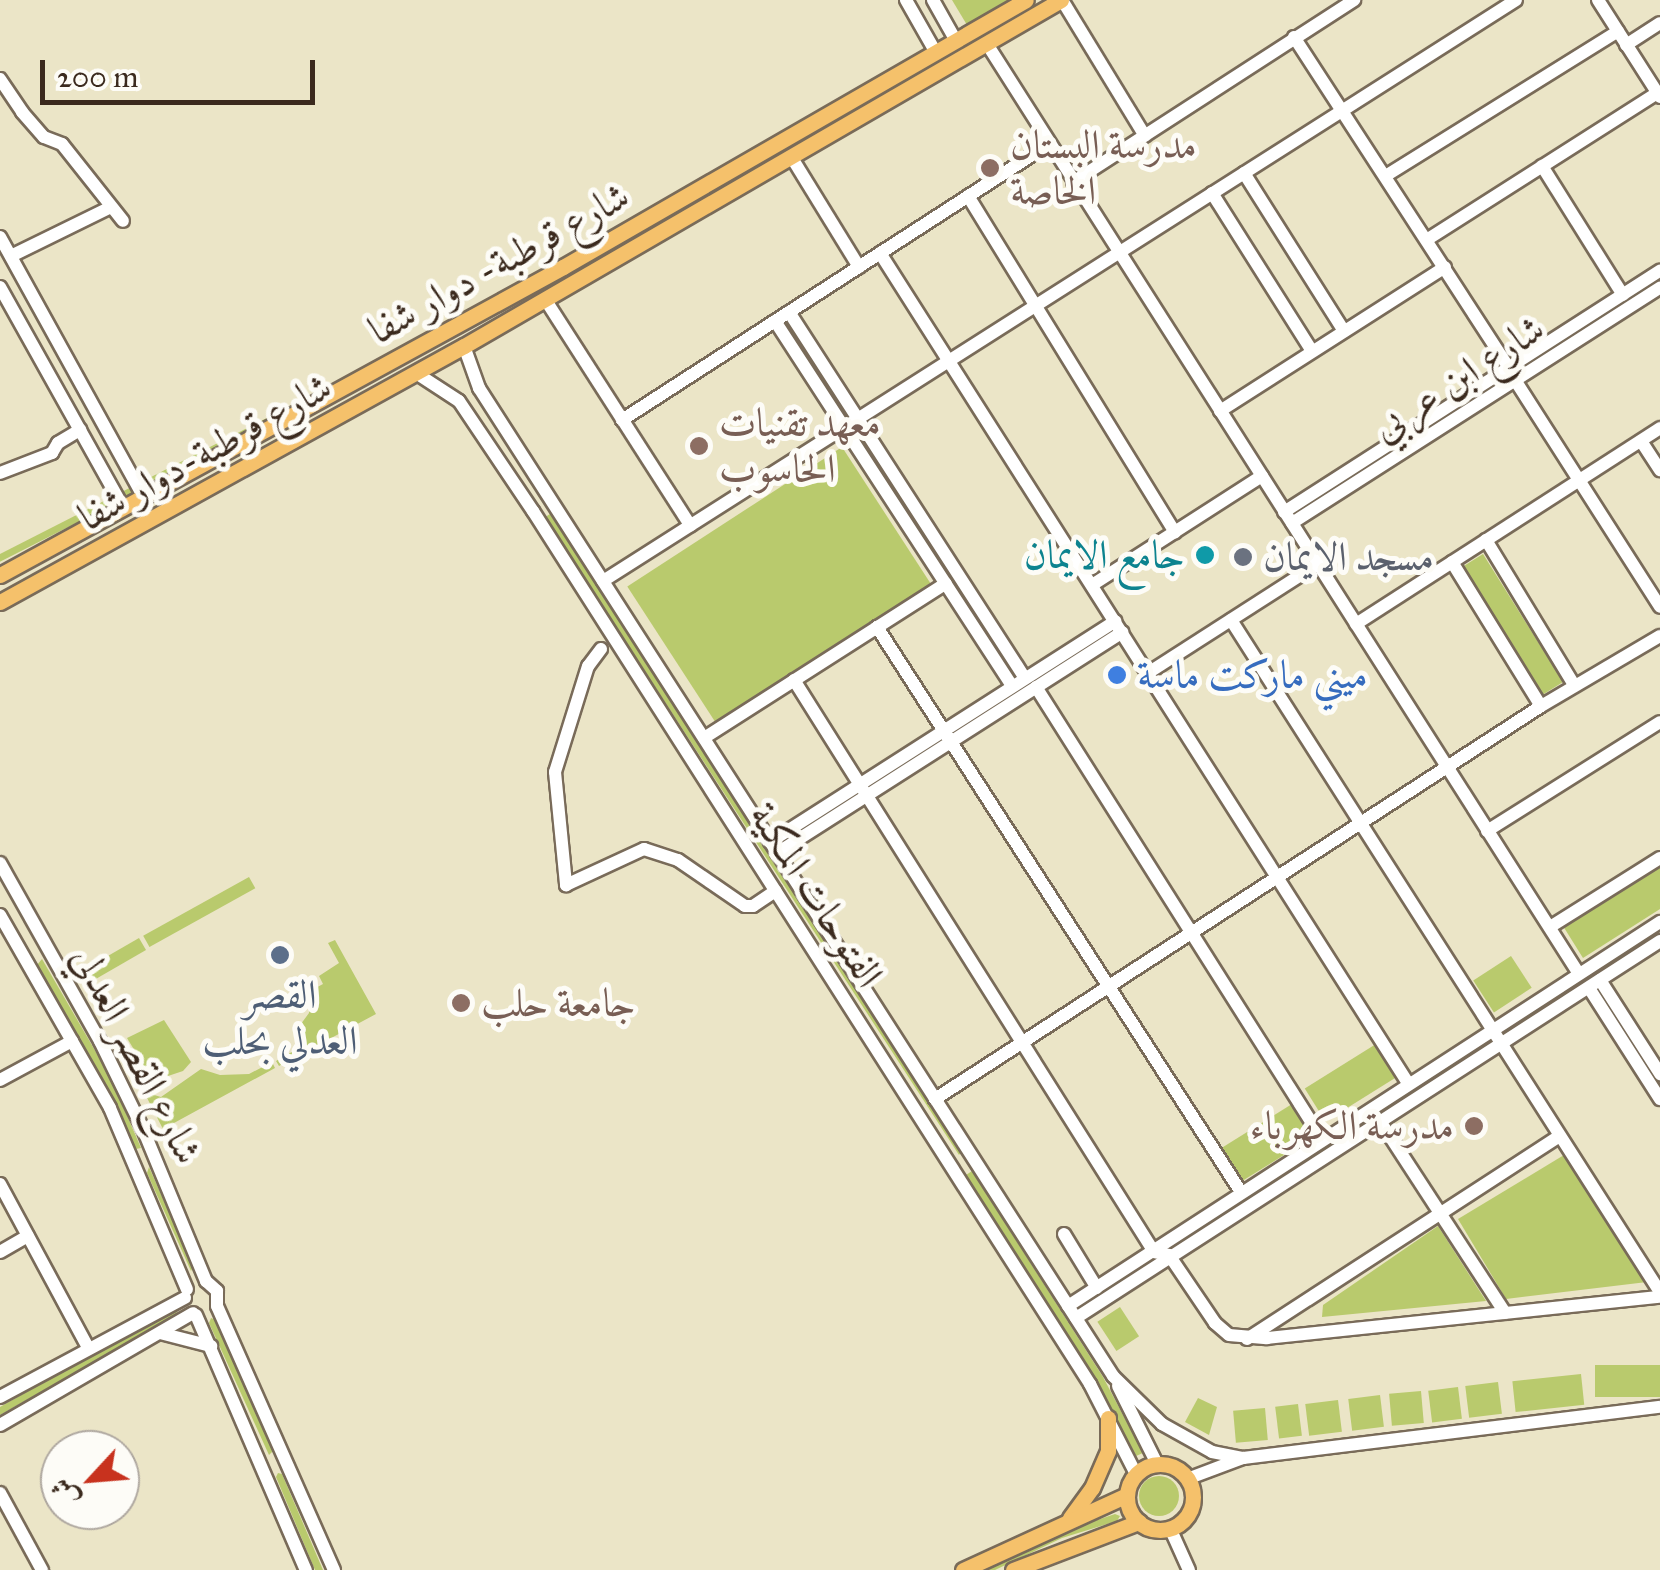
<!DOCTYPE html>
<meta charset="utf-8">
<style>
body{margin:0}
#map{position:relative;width:1660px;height:1570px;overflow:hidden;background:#ebe5c7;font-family:"IM FELL Great Primer",Amiri,serif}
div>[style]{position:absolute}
.green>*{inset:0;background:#b9ca6d;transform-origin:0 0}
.round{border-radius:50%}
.roads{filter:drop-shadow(2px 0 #796b59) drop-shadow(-2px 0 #796b59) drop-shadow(0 2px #796b59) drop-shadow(0 -2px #796b59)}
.minor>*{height:12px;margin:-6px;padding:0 6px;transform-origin:6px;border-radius:6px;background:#fff}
.major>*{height:15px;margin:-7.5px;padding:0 7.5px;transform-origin:7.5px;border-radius:7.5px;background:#f5c16b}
.major>.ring{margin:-7.5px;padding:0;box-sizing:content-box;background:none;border:15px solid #f5c16b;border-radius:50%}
.dots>*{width:28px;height:28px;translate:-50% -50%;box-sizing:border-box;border:5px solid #fdfcf7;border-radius:50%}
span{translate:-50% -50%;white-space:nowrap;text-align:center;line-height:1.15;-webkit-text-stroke:10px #fdfcf7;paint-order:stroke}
.education-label{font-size:40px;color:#785e54}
.left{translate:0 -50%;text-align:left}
.right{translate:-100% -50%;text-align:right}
.street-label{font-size:40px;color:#3b2a1e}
.culture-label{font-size:40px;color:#0d838f}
.worship-label{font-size:40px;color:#5b616d}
.shop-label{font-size:40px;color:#366cbe}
.service-label{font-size:40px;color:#4e5e75}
.north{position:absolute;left:40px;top:1430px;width:100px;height:100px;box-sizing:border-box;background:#fdfcf7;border:2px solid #afa8a0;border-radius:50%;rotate:244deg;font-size:28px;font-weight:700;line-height:40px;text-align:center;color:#3b2a1e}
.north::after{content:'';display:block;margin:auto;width:35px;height:45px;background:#c8321e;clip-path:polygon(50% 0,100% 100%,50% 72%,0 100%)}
.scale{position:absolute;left:40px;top:60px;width:275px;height:45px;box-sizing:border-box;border:5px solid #3b2a1e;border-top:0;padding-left:12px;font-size:30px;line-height:35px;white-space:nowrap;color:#3b2a1e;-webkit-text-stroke:8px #fdfcf7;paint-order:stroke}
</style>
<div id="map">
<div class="green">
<div style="clip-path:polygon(952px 0,1011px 0,967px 25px)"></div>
<div style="left:732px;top:181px;width:7px;height:836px;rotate:63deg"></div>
<div style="left:842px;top:447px;width:163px;height:256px;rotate:57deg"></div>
<div style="left:550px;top:514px;width:760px;height:6px;rotate:57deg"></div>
<div style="left:1483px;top:554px;width:151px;height:26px;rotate:58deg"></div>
<div style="clip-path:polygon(1660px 865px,1660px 909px,1583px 958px,1563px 926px)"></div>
<div style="left:249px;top:877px;width:13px;height:121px;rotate:61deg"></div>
<div style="left:139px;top:938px;width:14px;height:64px;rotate:60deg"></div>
<div style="clip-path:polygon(335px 940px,376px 1014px,279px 1066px,276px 1061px,297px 1049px,295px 1032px,309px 1013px,310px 991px,323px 984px,319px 976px,339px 963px,328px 943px)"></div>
<div style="left:1511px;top:956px;width:38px;height:45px;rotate:57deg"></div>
<div style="clip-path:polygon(42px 959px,111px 1078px,141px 1148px,136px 1149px,37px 965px)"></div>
<div style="clip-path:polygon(164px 1020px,191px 1062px,183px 1071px,153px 1081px,127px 1038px)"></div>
<div style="left:1376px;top:1044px;width:39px;height:84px;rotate:58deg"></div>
<div style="clip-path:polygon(272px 1062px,275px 1068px,163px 1129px,144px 1092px,161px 1097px,201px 1069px,220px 1075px,249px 1074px)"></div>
<div style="left:1292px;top:1104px;width:39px;height:85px;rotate:58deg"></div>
<div style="clip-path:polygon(1564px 1155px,1647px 1282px,1506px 1299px,1458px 1219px)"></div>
<div style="clip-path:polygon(149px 1167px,193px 1267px,191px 1271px,147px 1173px)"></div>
<div style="clip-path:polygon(972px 1171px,1103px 1377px,1143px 1453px,1136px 1456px,1097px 1381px,966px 1175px)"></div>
<div style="clip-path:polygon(1438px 1226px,1486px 1301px,1322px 1317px,1323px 1305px)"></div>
<div style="left:1120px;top:1307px;width:35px;height:27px;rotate:57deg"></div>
<div style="clip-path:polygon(172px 1309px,178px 1310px,175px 1316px,0 1415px,0 1407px)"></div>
<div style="clip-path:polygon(211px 1318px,216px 1320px,273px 1451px,269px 1455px,209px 1323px)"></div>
<div style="left:1660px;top:1365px;width:32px;height:65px;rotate:90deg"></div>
<div style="left:1581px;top:1374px;width:31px;height:69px;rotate:84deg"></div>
<div style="left:1498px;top:1382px;width:32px;height:33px;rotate:83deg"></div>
<div style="left:1458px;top:1387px;width:32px;height:30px;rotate:83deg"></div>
<div style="left:1421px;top:1391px;width:32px;height:32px;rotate:85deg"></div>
<div style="left:1380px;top:1395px;width:32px;height:32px;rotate:83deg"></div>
<div style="clip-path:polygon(1198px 1398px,1217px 1407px,1209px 1435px,1185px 1422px)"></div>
<div style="left:1338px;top:1400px;width:32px;height:33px;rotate:83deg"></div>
<div style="left:1298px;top:1404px;width:32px;height:23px;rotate:83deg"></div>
<div style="left:1265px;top:1408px;width:32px;height:32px;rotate:85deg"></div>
<div style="clip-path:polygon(278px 1473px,282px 1474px,323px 1570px,315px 1570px,276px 1477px)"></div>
<div class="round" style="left:1139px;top:1476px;width:40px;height:40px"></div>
<div style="clip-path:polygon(1115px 1514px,1120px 1516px,1117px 1521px,1062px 1538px,995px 1570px,980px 1570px,1059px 1533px)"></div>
</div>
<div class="roads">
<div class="minor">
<div style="left:906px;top:0;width:59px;rotate:60.4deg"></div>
<div style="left:933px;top:0;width:45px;rotate:60.6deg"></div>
<div style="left:1062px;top:0;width:159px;rotate:58.6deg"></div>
<div style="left:1598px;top:0;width:115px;rotate:57.4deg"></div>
<div style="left:1294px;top:37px;width:395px;rotate:57deg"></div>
<div style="left:987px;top:44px;width:1102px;rotate:57.52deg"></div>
<div style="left:1626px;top:45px;width:40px;rotate:-32.9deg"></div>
<div style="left:0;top:79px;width:40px;rotate:56deg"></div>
<div style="left:22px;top:112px;width:33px;rotate:49deg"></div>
<div style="left:44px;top:137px;width:19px;rotate:21deg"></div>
<div style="left:62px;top:144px;width:98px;rotate:51.6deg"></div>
<div style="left:792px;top:158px;width:128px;rotate:58.4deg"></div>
<div style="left:1542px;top:166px;width:152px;rotate:57.9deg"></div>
<div style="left:1244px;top:173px;width:187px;rotate:57.7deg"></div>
<div style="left:1387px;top:175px;width:272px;rotate:-31.9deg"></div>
<div style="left:1073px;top:182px;width:335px;rotate:-32.9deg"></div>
<div style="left:1212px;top:193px;width:187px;rotate:57.7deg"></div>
<div style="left:968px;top:196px;width:395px;rotate:58.4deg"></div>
<div style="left:0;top:237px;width:298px;rotate:61.1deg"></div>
<div style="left:1428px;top:239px;width:272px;rotate:-32.5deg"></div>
<div style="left:880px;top:253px;width:984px;rotate:57.54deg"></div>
<div style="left:11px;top:256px;width:111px;rotate:-26.1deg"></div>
<div style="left:0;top:287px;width:254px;rotate:60.8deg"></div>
<div style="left:545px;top:299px;width:269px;rotate:57.3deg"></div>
<div style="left:789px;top:312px;width:435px;rotate:57.2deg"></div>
<div style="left:775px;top:321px;width:435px;rotate:57deg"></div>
<div style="left:464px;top:346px;width:45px;rotate:70.3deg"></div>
<div style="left:479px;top:388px;width:1174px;rotate:57.31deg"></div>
<div style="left:1113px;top:1376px;width:69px;rotate:44.4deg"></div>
<div style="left:1162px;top:1424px;width:57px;rotate:29.2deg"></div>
<div style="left:1212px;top:1452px;width:32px;rotate:11deg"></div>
<div style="left:416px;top:373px;width:51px;rotate:33.1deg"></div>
<div style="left:459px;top:401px;width:133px;rotate:56.1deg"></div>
<div style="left:533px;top:511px;width:1036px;rotate:57.46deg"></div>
<div style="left:1090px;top:1384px;width:101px;rotate:62.9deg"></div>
<div style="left:1515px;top:380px;width:269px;rotate:57.4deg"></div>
<div style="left:1220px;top:411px;width:267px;rotate:-32.6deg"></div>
<div style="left:622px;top:420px;width:508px;rotate:-32.88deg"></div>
<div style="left:1641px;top:441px;width:35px;rotate:57deg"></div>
<div style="left:0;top:473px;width:56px;rotate:-21deg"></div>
<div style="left:52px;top:453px;width:12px;rotate:-59deg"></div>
<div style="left:58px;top:443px;width:26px;rotate:-31deg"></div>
<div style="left:1284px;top:512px;width:447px;rotate:-32.7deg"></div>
<div style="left:1292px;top:523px;width:437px;rotate:-32.6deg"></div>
<div style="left:1486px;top:540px;width:170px;rotate:58.7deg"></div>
<div style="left:1452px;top:562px;width:169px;rotate:58.3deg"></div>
<div style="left:603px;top:581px;width:1082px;rotate:-32.47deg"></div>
<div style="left:1092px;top:585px;width:202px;rotate:-32.7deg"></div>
<div style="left:1231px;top:620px;width:797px;rotate:57.45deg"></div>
<div style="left:1356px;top:624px;width:362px;rotate:-32.8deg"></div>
<div style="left:877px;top:627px;width:672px;rotate:57.21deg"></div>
<div style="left:601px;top:649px;width:21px;rotate:127deg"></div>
<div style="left:588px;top:666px;width:111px;rotate:107.3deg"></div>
<div style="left:555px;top:772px;width:114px;rotate:84.4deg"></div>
<div style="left:566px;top:885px;width:86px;rotate:-24.8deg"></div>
<div style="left:644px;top:849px;width:36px;rotate:18deg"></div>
<div style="left:678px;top:860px;width:81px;rotate:34.5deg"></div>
<div style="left:745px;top:906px;width:8px"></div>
<div style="left:753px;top:906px;width:27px;rotate:-34deg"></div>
<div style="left:1148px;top:673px;width:202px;rotate:-32.7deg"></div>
<div style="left:794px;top:680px;width:676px;rotate:57.81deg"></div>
<div style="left:1154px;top:1252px;width:15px;rotate:11deg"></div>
<div style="left:1169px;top:1255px;width:82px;rotate:55.9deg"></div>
<div style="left:1215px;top:1323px;width:18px;rotate:41deg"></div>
<div style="left:1229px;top:1335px;width:38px;rotate:5deg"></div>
<div style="left:1267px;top:1338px;width:395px;rotate:-6deg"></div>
<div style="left:1036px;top:687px;width:535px;rotate:57.68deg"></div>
<div style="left:704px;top:738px;width:287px;rotate:-32.6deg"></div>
<div style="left:1487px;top:831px;width:204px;rotate:-32.2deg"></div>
<div style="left:770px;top:842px;width:410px;rotate:-32.6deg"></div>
<div style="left:777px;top:853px;width:410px;rotate:-32.6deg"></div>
<div style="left:0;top:863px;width:204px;rotate:60.7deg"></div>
<div style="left:100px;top:1041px;width:98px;rotate:64deg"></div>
<div style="left:143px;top:1129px;width:165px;rotate:67.5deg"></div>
<div style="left:206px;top:1281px;width:15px;rotate:42deg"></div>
<div style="left:217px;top:1291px;width:15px;rotate:90deg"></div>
<div style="left:217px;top:1306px;width:289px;rotate:66.1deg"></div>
<div style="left:0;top:915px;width:222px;rotate:60.3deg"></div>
<div style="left:110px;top:1108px;width:197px;rotate:67deg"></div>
<div style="left:1550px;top:927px;width:130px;rotate:-32.1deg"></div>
<div style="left:1600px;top:980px;width:112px;rotate:57.4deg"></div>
<div style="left:1589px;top:988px;width:132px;rotate:57.4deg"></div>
<div style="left:0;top:1080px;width:82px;rotate:-28.4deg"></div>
<div style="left:935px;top:1099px;width:722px;rotate:-32.96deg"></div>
<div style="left:1541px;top:706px;width:138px;rotate:-30.5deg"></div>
<div style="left:1380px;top:1121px;width:229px;rotate:56.9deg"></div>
<div style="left:0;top:1184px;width:187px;rotate:61.7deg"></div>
<div style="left:1064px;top:1234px;width:63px;rotate:58.6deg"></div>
<div style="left:0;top:1252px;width:32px;rotate:-30deg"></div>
<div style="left:1068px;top:1306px;width:706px;rotate:-32.97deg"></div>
<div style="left:196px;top:1315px;width:278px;rotate:66.7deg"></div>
<div style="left:1076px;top:1318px;width:695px;rotate:-32.84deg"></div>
<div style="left:160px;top:1333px;width:53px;rotate:14.3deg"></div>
<div style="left:1247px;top:1339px;width:372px;rotate:-33deg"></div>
<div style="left:1118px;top:1386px;width:87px;rotate:63.4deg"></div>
<div style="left:0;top:1397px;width:210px;rotate:-28.2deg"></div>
<div style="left:0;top:1425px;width:223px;rotate:-30.1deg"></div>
<div style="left:1187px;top:1479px;width:60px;rotate:-20.6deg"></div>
<div style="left:1243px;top:1458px;width:420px;rotate:-7deg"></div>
<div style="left:0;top:1493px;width:88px;rotate:61.4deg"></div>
<div style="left:1170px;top:1528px;width:46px;rotate:65.7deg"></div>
</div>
<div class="major">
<div style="left:0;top:575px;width:642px;rotate:-28.68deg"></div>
<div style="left:563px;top:267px;width:534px;rotate:-29.97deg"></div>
<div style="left:0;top:602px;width:530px;rotate:-28.89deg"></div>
<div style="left:464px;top:346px;width:690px;rotate:-30.1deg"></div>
<div class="ring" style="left:1127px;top:1464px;width:51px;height:51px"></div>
<div style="left:1070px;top:1518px;width:37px;rotate:-54deg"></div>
<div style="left:1092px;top:1488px;width:40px;rotate:-66.6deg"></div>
<div style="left:1108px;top:1451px;width:33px;rotate:-90deg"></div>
<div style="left:963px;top:1570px;width:180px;rotate:-24.6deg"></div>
<div style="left:1013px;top:1570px;width:135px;rotate:-20.9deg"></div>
</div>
</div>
<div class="dots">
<div style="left:990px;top:168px;background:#8d6e63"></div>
<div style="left:699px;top:446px;background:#8d6e63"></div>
<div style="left:1205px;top:555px;background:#0f9aa8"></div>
<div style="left:1243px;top:557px;background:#6b7280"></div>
<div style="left:1117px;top:675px;background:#3f7fe0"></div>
<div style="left:280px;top:955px;background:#5c6f8a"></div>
<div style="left:461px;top:1003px;background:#8d6e63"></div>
<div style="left:1474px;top:1126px;background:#8d6e63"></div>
</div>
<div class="education-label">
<span class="left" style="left:1010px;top:168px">مدرسة البستان<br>الخاصة</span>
<span class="left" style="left:719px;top:446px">معهد تقنيات<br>الحاسوب</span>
<span class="left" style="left:481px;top:1003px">جامعة حلب</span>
<span class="right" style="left:1454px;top:1126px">مدرسة الكهرباء</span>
</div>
<div class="street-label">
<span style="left:499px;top:263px;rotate:-29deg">شارع قرطبة- دوار شفا</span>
<span style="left:1458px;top:378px;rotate:-33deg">شارع ابن عربي</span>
<span style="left:205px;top:452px;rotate:-29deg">شارع قرطبة-دوار شفا</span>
<span style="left:816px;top:895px;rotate:57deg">الفتوحات المكية</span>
<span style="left:137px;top:1055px;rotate:63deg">شارع القصر العدلي</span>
</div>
<div class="culture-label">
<span class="right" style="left:1185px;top:555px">جامع الايمان</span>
</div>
<div class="worship-label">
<span class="left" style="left:1263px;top:557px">مسجد الايمان</span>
</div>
<div class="shop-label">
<span class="left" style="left:1137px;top:675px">ميني ماركت ماسة</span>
</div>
<div class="service-label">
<span style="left:280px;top:1018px">القصر<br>العدلي بحلب</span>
</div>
<div class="north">ش</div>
<div class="scale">200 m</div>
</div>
